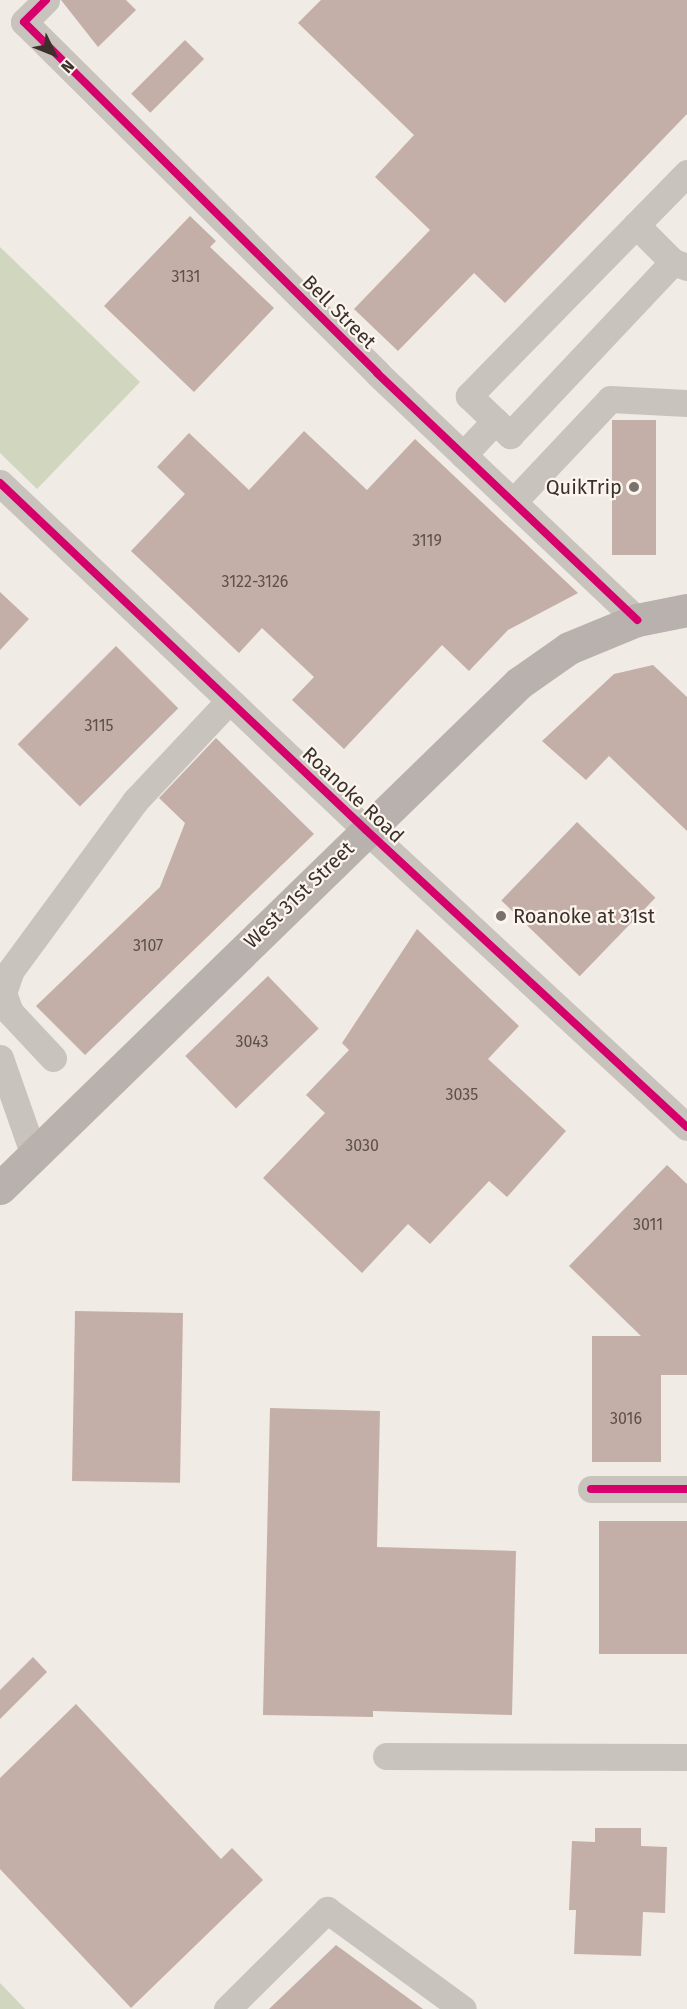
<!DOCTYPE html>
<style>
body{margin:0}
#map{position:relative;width:687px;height:2009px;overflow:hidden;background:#f0ebe5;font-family:"Fira Sans",sans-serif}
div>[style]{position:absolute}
.green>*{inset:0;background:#d1d6bf}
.building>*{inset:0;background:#c3afa7;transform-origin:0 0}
.minor>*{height:27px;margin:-13.5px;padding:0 13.5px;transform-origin:13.5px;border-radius:13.5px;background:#c9c3be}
.major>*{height:33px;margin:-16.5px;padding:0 16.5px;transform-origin:16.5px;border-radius:16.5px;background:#b8b1ad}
.cycleway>*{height:8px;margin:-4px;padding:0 4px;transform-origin:4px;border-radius:4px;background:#d6006c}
.dots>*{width:16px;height:16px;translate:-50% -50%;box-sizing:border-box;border:3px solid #fbf5ee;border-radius:50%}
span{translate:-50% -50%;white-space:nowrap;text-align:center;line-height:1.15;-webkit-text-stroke:4.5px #fbf5ee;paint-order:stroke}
.number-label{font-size:16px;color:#5d504a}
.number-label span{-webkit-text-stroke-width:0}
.street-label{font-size:20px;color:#3b302b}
.poi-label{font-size:20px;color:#3b302b}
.right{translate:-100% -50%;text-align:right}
.left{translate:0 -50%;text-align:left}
.north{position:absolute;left:24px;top:24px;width:60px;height:60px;-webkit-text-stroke:4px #fbf5ee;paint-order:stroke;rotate:133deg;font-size:16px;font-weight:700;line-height:24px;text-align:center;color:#3b302b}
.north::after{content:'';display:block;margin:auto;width:21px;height:27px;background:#3b302b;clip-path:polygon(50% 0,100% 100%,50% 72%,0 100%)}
</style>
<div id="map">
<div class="green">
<div style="clip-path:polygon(0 247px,140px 382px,37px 489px,0 453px)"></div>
<div style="clip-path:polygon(0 1983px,25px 2009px,0 2009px)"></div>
</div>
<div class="building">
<div style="clip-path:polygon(61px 0,126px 0,136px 10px,98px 47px)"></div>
<div style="clip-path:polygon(321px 0,687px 0,687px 114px,505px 303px,474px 273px,398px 351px,354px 309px,430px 230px,375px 177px,414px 135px,298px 23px)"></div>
<div style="left:185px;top:40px;width:27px;height:76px;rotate:45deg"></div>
<div style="clip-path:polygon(190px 216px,216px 241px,210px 247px,274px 308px,194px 392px,104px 306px)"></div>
<div style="left:612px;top:420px;width:44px;height:135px"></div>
<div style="clip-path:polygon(304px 431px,367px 490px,415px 439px,578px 593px,508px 630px,469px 671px,442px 645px,344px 749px,292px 700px,314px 677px,262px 628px,239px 653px,131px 551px,185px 494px,157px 467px,189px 433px,249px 490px)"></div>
<div style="clip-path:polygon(0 592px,29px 619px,0 650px)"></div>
<div style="left:116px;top:646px;width:88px;height:139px;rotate:45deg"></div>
<div style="clip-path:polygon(653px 665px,687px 697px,687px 831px,609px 756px,586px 780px,542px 741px,614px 674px)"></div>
<div style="clip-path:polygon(216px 738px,314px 834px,85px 1055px,36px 1006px,160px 887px,185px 823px,159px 798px)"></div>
<div style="left:577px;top:822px;width:109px;height:109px;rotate:44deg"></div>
<div style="clip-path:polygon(417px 929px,519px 1026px,488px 1059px,566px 1131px,507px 1197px,489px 1181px,430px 1244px,408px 1224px,362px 1273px,263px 1178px,325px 1113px,306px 1095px,349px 1050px,342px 1043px)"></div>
<div style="left:268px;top:976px;width:73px;height:115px;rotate:46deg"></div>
<div style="clip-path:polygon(667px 1165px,687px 1184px,687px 1375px,661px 1375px,661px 1462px,592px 1462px,592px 1336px,641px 1336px,569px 1266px)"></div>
<div style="left:75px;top:1311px;width:108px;height:170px;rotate:1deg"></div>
<div style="clip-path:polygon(270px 1408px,380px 1411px,377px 1547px,516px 1551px,512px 1715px,373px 1711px,373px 1717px,263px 1715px)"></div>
<div style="left:599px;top:1521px;width:88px;height:133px"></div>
<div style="clip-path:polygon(33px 1657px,47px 1672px,0 1719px,0 1690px)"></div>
<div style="clip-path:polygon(76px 1704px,221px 1859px,232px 1848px,263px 1880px,131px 2008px,0 1869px,0 1778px)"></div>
<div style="clip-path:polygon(595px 1828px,641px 1828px,641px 1846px,667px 1847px,665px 1913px,643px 1912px,641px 1956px,574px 1954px,576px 1910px,569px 1910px,572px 1841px,595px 1842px)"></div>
<div style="clip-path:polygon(336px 1945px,423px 2009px,269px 2009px)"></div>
</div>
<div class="minor">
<div style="left:46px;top:0;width:31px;rotate:135deg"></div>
<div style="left:24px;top:22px;width:498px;rotate:44.8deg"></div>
<div style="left:377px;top:373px;width:359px;rotate:43.5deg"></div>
<div style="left:687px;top:173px;width:312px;rotate:134.4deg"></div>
<div style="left:469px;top:396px;width:57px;rotate:43.6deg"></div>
<div style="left:510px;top:435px;width:238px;rotate:-46.7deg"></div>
<div style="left:673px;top:262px;width:15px;rotate:20deg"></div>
<div style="left:636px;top:225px;width:52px;rotate:45deg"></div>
<div style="left:463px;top:455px;width:47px;rotate:-46.7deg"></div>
<div style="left:0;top:483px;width:504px;rotate:43.47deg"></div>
<div style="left:366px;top:830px;width:437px;rotate:42.8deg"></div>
<div style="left:513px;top:502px;width:141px;rotate:-46.7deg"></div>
<div style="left:610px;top:399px;width:77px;rotate:3deg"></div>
<div style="left:0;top:1058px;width:103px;rotate:70.7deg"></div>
<div style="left:53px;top:1058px;width:63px;rotate:-133.1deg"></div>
<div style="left:10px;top:1012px;width:20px;rotate:-110deg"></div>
<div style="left:3px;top:993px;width:24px;rotate:-71deg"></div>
<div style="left:11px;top:970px;width:210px;rotate:-53.7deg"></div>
<div style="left:135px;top:801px;width:137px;rotate:-46.8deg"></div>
<div style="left:591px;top:1489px;width:96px"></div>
<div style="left:386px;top:1756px;width:301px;rotate:0.2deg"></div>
<div style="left:227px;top:2009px;width:141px;rotate:-44.7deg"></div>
<div style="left:327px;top:1910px;width:168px;rotate:36.1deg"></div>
</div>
<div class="major">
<div style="left:0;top:1188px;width:724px;rotate:-44.22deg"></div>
<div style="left:519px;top:683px;width:61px;rotate:-35deg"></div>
<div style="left:569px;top:648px;width:74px;rotate:-22.4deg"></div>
<div style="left:637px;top:620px;width:51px;rotate:-11.3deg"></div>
</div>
<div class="cycleway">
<div style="left:46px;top:0;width:31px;rotate:135deg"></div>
<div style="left:24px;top:22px;width:498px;rotate:44.8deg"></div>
<div style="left:377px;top:373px;width:359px;rotate:43.5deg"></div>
<div style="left:0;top:483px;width:504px;rotate:43.47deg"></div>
<div style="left:366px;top:830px;width:437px;rotate:42.8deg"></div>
<div style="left:591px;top:1489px;width:96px"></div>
</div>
<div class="dots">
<div style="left:634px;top:487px;background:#7a716c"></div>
<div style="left:501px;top:916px;background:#7a716c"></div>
</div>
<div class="number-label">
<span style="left:186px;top:277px">3131</span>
<span style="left:427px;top:541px">3119</span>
<span style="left:255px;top:582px">3122-3126</span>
<span style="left:99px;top:726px">3115</span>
<span style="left:148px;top:946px">3107</span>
<span style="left:252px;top:1042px">3043</span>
<span style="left:462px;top:1095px">3035</span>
<span style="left:362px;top:1146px">3030</span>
<span style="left:648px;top:1225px">3011</span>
<span style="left:626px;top:1419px">3016</span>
</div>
<div class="street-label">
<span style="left:339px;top:312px;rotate:45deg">Bell Street</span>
<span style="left:353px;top:795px;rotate:43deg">Roanoke Road</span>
<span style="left:299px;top:895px;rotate:-44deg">West 31st Street</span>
</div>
<div class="poi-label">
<span class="right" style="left:622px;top:487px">QuikTrip</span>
<span class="left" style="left:513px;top:916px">Roanoke at 31st</span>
</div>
<div class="north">N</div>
</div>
